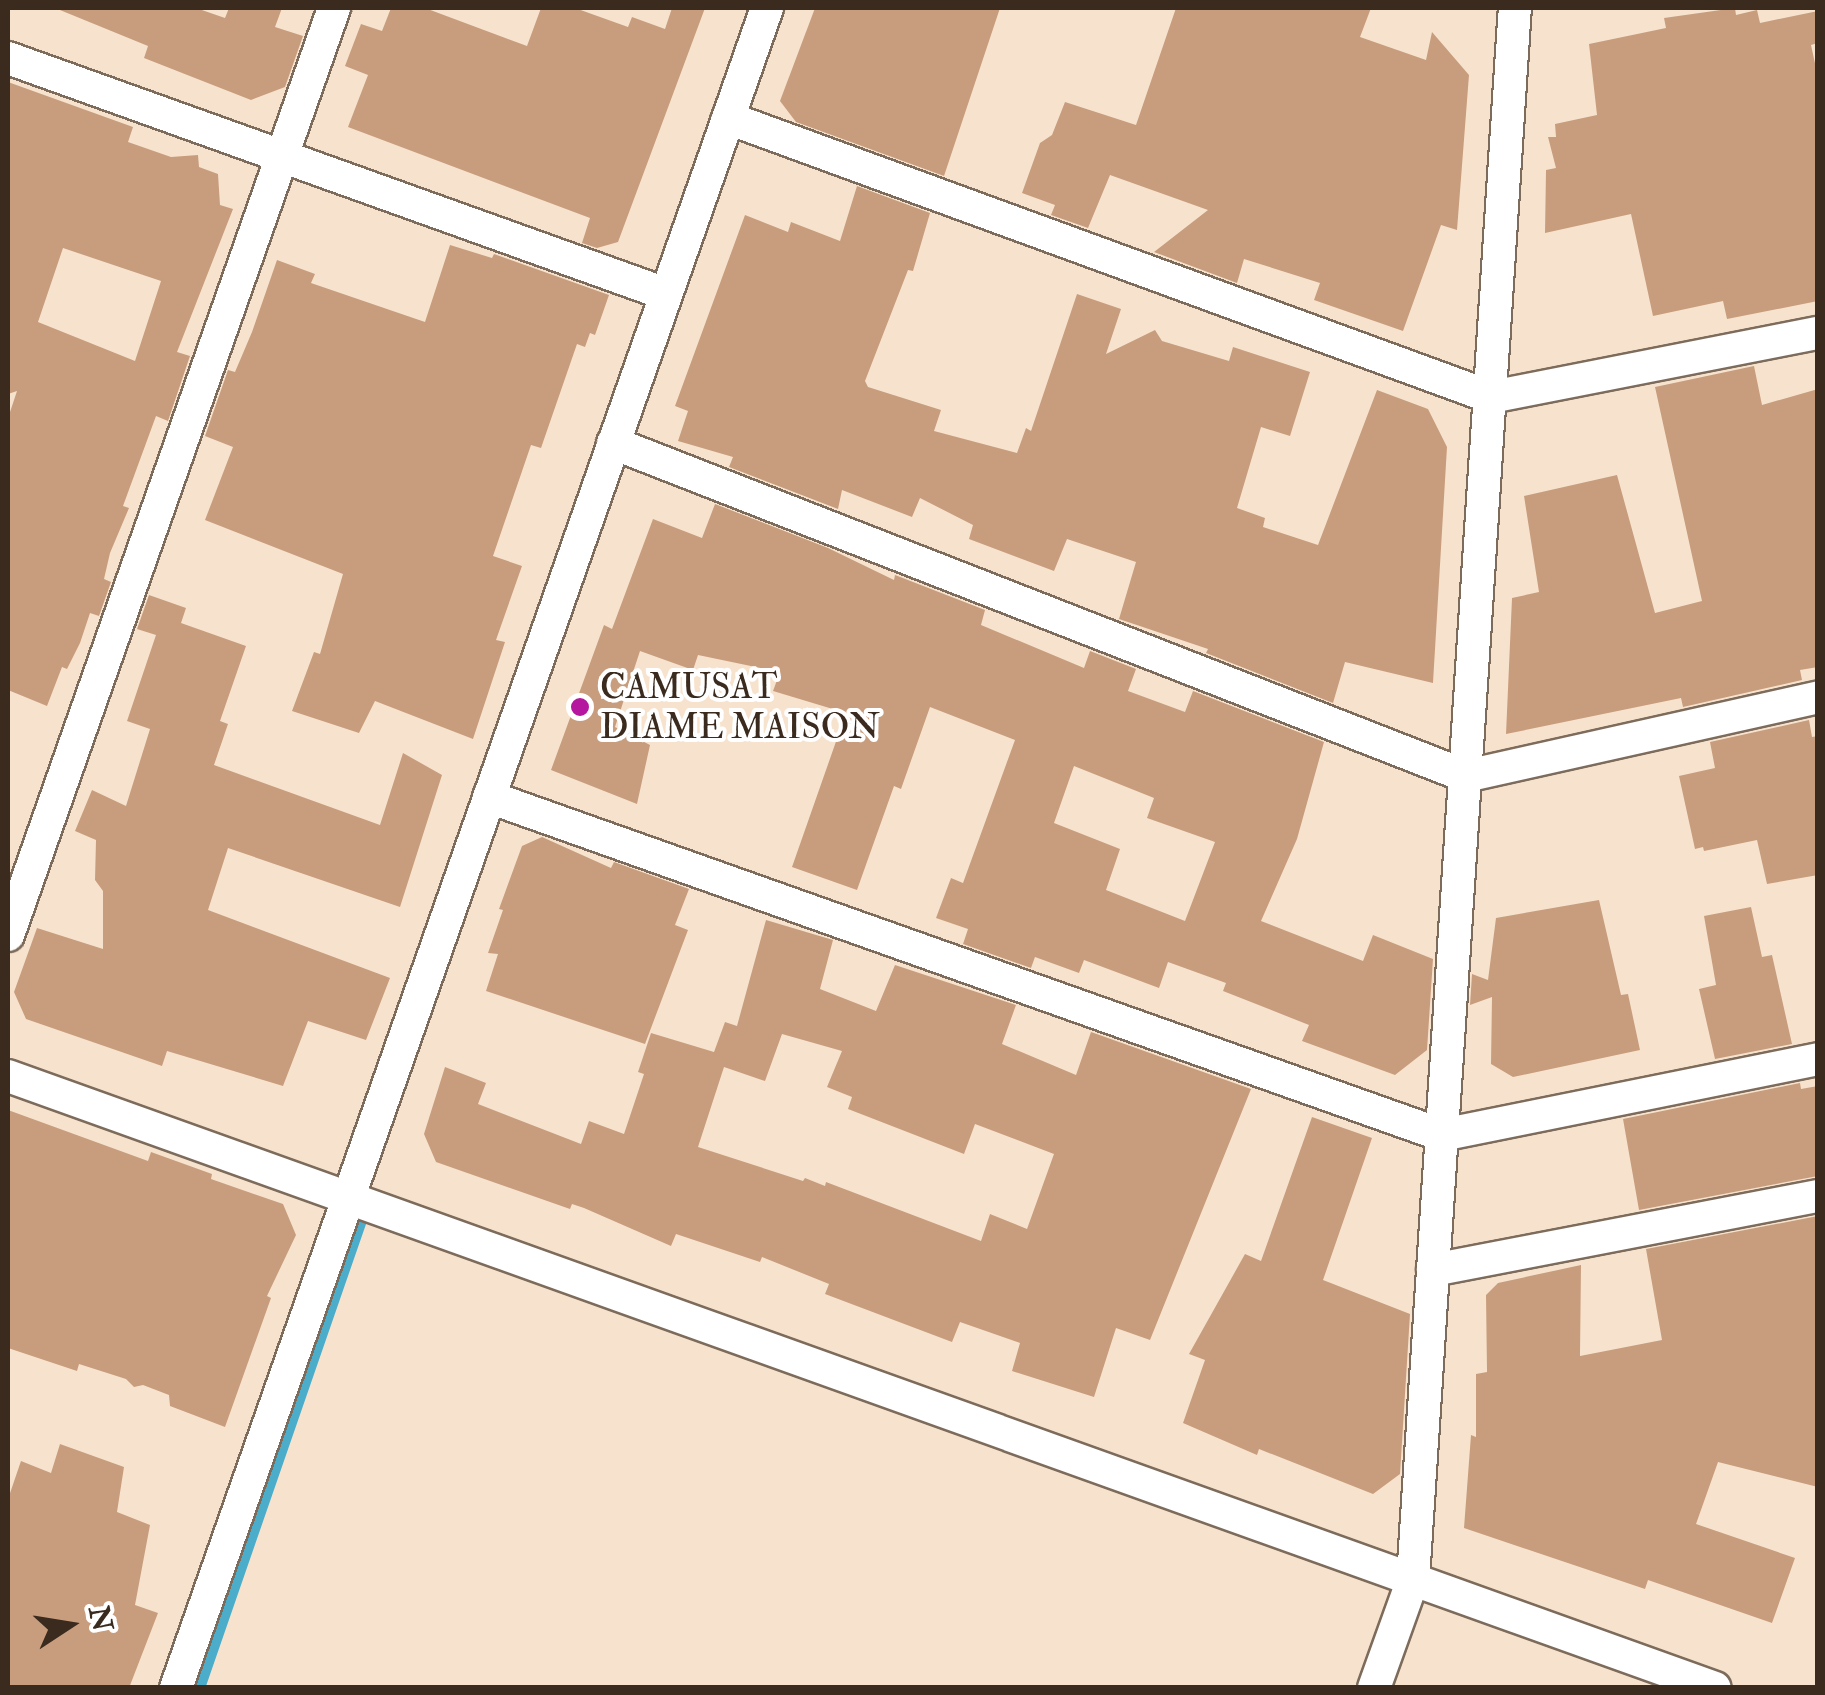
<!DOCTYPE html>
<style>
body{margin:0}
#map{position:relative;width:1825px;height:1695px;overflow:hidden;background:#f7e3cd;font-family:"IM FELL Double Pica",serif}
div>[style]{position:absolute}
.stream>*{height:12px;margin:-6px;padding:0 6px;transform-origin:6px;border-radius:6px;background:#4cadcb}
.building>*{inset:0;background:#c89d7d}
.roads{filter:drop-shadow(2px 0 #7d6b5b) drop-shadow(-2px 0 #7d6b5b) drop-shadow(0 2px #7d6b5b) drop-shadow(0 -2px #7d6b5b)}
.street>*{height:32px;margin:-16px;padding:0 16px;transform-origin:16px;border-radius:16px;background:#fff}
.dots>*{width:28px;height:28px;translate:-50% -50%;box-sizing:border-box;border:5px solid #fff;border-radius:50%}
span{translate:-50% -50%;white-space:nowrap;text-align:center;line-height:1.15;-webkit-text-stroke:8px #fff;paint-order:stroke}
.poi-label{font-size:35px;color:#3b2a1e}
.left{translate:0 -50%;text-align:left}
.frame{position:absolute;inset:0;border:10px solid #3b2a1e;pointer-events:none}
.north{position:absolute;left:20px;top:1575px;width:100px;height:100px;-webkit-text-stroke:8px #fff;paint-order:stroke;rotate:78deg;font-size:28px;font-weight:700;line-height:40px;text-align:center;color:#3b2a1e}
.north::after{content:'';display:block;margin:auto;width:35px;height:45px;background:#3b2a1e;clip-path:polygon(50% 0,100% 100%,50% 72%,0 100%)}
</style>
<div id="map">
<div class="stream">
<div style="left:199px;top:1688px;width:494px;rotate:-70.9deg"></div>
</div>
<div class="building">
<div style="clip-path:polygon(55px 8px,196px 8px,225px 18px,229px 8px,282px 8px,275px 27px,303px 36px,285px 87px,251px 100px,144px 58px,148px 46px)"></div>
<div style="clip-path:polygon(391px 8px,425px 8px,527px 46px,541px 8px,575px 8px,628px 27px,632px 17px,665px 29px,672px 8px,705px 8px,618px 242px,597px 248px,582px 243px,590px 218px,348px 127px,368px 75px,345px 66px,361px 24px,382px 31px)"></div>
<div style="clip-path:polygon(815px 8px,1000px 8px,944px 176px,796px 122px,780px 101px)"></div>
<div style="clip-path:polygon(1176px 8px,1371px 8px,1360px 37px,1426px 60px,1432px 32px,1469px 75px,1457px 230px,1441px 225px,1403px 331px,1314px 300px,1320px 283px,1244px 259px,1237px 283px,1154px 252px,1208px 210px,1110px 175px,1088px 228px,1051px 215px,1055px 205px,1022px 193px,1040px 143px,1052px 135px,1065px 102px,1136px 125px)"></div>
<div style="clip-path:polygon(1735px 8px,1736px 15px,1757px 10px,1760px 23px,1818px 11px,1818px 43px,1811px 45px,1818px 77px,1818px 301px,1727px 319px,1723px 301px,1653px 316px,1631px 214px,1545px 233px,1546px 170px,1556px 168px,1548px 137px,1556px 137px,1555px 124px,1597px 115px,1589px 44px,1666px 28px,1664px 18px)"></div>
<div style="clip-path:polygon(evenodd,8px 82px,133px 127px,128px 142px,171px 157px,198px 155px,199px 167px,218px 174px,220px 205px,233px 209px,177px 352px,190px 356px,168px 421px,156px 416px,123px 506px,129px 508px,110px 553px,104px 579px,111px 582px,99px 616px,90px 613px,80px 643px,67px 669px,62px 667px,47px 706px,8px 690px,8px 418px,17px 391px,8px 394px,8px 82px,63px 248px,161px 281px,135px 361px,38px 322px,63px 248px)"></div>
<div style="clip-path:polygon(857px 186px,930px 213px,913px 271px,908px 270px,865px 381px,868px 387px,941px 410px,934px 431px,1017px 453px,1026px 428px,1031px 431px,1077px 294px,1121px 309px,1106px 354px,1155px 330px,1162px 341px,1229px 361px,1233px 347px,1310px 372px,1290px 436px,1261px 427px,1237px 508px,1265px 518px,1263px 527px,1318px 545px,1377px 390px,1428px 409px,1447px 447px,1433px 683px,1345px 662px,1333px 703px,1206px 653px,1208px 649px,1119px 619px,1136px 562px,1067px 539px,1054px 571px,969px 539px,973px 525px,920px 498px,912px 517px,842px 490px,838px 509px,729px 467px,733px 457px,678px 441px,688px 411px,675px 406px,745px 215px,788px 232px,791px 222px,840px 241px)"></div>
<div style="clip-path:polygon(450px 245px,492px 258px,494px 254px,609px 295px,595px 335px,590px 333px,585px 347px,577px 344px,541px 448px,531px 445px,493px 556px,522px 566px,496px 640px,505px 642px,473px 739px,375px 701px,359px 733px,292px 711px,314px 652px,320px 654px,343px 574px,205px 520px,233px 447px,205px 436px,228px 370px,235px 372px,252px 332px,277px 260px,315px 274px,311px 283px,425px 322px)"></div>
<div style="clip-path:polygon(1754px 366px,1762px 405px,1818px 389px,1818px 667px,1800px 670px,1802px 680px,1683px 707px,1681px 698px,1506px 734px,1512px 598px,1539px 592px,1524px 496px,1617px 475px,1655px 613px,1702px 601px,1655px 387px)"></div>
<div style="clip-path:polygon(evenodd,715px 504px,828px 548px,894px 580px,895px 575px,985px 610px,981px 625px,1084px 668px,1090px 651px,1136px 669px,1128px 691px,1185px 712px,1193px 691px,1324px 742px,1297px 839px,1261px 921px,1363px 961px,1373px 935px,1433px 959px,1427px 1050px,1395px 1075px,1302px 1041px,1309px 1025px,1223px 991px,1226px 983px,1168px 962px,1159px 988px,1084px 960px,1079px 973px,1035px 957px,1031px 968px,963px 944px,968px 929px,936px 918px,951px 878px,963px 883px,1015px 740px,930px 707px,901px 789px,894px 786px,857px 890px,792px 867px,846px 713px,773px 691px,780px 672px,698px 655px,693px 670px,640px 651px,615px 727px,650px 745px,637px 804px,551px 770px,604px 625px,612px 629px,653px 519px,702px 538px,715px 504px,1074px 766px,1154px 798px,1147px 818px,1215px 842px,1185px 921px,1106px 890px,1120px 849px,1054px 823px,1074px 766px)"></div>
<div style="clip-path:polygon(149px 595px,186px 608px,181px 623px,246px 646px,220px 721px,228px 724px,214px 765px,380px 825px,403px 753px,442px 775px,400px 907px,228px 848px,208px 910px,390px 978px,366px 1040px,308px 1021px,283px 1086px,167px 1051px,162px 1066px,26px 1019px,14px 992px,37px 928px,103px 949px,103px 891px,95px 880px,96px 840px,75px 831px,92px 790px,126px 806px,150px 729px,127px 721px,156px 635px,137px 629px)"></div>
<div style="clip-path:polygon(1809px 720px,1812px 737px,1818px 736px,1818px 875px,1767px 884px,1757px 840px,1704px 851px,1703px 847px,1695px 849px,1679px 776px,1715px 768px,1710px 742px)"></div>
<div style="clip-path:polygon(542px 837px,611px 868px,614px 862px,689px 889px,675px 925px,688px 930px,645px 1044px,486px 991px,498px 954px,488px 953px,503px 910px,499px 909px,522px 846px)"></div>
<div style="clip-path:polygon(1599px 900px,1621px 995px,1628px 994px,1640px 1050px,1513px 1077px,1491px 1064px,1492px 997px,1470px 1005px,1472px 974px,1488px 980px,1496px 918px)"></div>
<div style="clip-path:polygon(1751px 907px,1762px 957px,1772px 955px,1792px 1044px,1715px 1059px,1699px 989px,1716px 985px,1704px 916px)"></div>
<div style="clip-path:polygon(evenodd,766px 920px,833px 940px,820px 989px,876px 1011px,895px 965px,1016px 1005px,1002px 1044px,1076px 1075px,1091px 1032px,1251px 1089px,1150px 1340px,1116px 1328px,1094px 1397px,1012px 1371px,1020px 1343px,960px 1322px,952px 1342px,825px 1294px,829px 1284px,762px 1257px,760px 1262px,676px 1234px,671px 1246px,584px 1208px,572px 1204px,570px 1209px,436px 1162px,424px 1134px,445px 1067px,486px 1083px,478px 1104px,581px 1144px,589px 1121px,624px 1134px,644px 1074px,638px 1072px,651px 1033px,714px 1052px,725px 1022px,737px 1026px,766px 920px,782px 1034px,842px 1051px,827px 1087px,852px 1097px,848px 1109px,964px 1154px,975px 1124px,1054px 1154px,1027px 1229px,990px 1214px,981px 1241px,826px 1182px,825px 1186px,805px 1178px,803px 1181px,698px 1147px,724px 1067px,765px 1081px,782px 1034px)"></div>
<div style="clip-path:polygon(1800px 1083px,1801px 1089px,1818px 1086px,1818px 1176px,1639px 1210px,1623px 1119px)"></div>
<div style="clip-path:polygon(8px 1110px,148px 1161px,151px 1152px,212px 1174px,211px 1179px,283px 1204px,296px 1235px,267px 1296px,271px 1298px,225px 1427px,170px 1406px,169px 1395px,143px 1385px,134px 1387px,126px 1379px,79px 1364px,77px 1371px,8px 1348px)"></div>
<div style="clip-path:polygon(1312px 1117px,1372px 1138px,1323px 1280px,1410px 1314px,1400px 1474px,1373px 1494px,1259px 1449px,1257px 1455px,1183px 1423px,1205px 1360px,1189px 1354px,1245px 1254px,1261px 1261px)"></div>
<div style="clip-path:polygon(1818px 1216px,1818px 1487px,1718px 1462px,1696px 1524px,1795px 1558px,1772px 1623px,1648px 1580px,1645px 1589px,1464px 1528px,1471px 1435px,1476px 1437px,1476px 1374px,1487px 1372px,1486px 1295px,1498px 1283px,1581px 1265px,1580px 1356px,1662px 1340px,1646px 1249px)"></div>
<div style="clip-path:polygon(60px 1444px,124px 1467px,117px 1512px,150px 1525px,135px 1605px,158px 1613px,129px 1688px,8px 1688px,8px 1499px,21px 1461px,51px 1473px)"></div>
</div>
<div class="roads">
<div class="street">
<div style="left:8px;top:58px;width:699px;rotate:19.73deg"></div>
<div style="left:728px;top:118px;width:812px;rotate:20.09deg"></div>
<div style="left:1491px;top:397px;width:333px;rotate:-11.1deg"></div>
<div style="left:613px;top:443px;width:916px;rotate:21.33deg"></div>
<div style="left:1466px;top:776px;width:361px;rotate:-12.6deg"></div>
<div style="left:489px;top:797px;width:1011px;rotate:19.53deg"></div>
<div style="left:1442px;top:1135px;width:384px;rotate:-11.4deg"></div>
<div style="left:8px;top:935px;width:983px;rotate:-70.62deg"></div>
<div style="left:8px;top:1076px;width:1813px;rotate:19.72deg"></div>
<div style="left:1433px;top:1270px;width:392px;rotate:-10.9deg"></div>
<div style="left:176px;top:1688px;width:1781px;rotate:-70.62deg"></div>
<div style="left:1374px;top:1688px;width:116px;rotate:-70.3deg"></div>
<div style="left:1413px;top:1579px;width:1574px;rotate:-86.29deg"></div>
</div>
</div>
<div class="dots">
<div style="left:580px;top:707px;background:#b5179e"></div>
</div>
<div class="poi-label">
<span class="left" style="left:600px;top:707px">CAMUSAT<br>DIAME MAISON</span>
</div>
<div class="frame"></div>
<div class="north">N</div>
</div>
